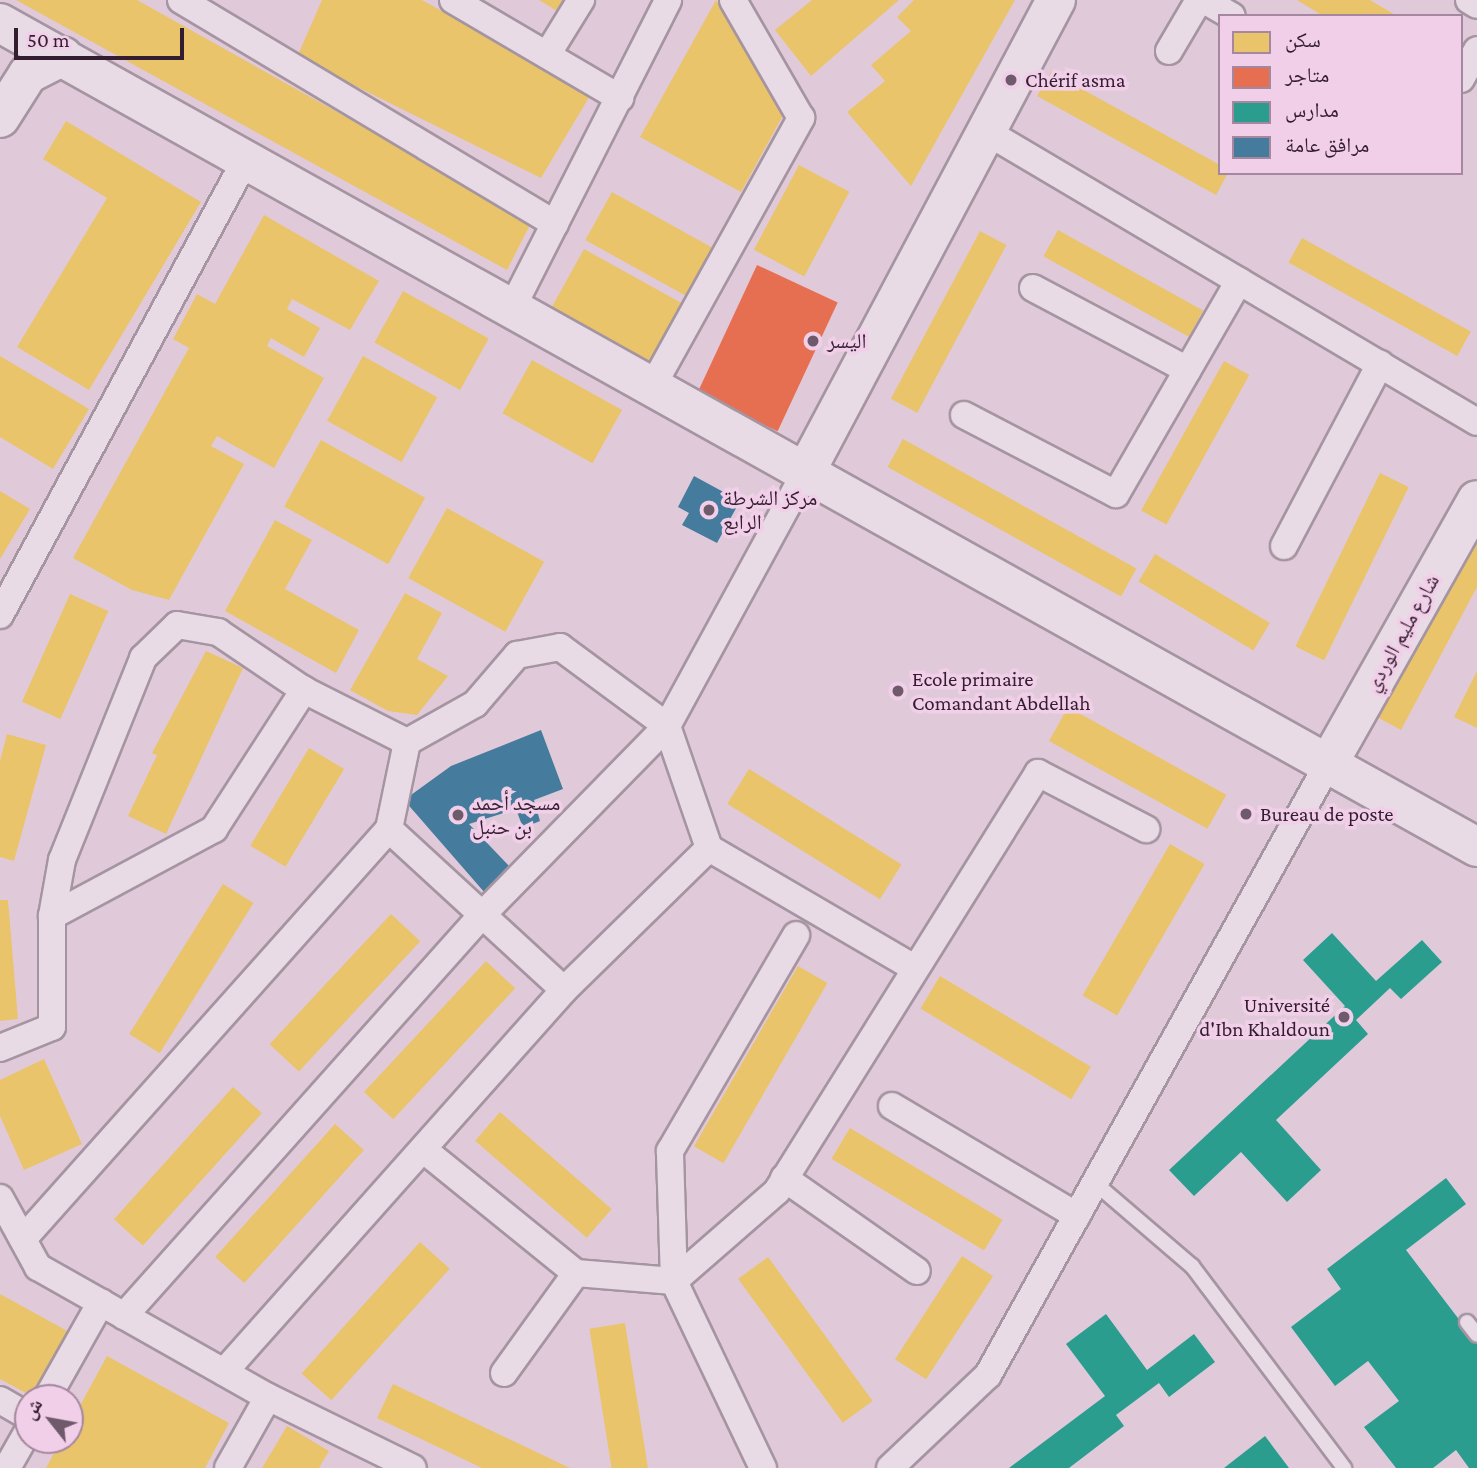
<!DOCTYPE html>
<meta charset="utf-8">
<style>
body{margin:0}
#map{position:relative;width:1477px;height:1468px;overflow:hidden;background:#e0cada;font-family:"Crimson Pro","Noto Naskh Arabic",serif}
div>[style]{position:absolute}
.homes>*{inset:0;background:#e9c46a;transform-origin:0 0}
.shops>*{inset:0;background:#e76f51;transform-origin:0 0}
.schools>*{inset:0;background:#2a9d8f}
.public>*{inset:0;background:#457b9d}
.roads{filter:drop-shadow(2px 0 #a594a1) drop-shadow(-2px 0 #a594a1) drop-shadow(0 2px #a594a1) drop-shadow(0 -2px #a594a1)}
.lane>*{height:14px;margin:-7px;padding:0 7px;transform-origin:7px;border-radius:7px;background:#e8dbe5}
.street>*{height:26px;margin:-13px;padding:0 13px;transform-origin:13px;border-radius:13px;background:#e8dbe5}
.secondary>*{height:38px;margin:-19px;padding:0 19px;transform-origin:19px;border-radius:19px;background:#e8dbe5}
.dots>*{width:19px;height:19px;translate:-50% -50%;box-sizing:border-box;border:4px solid #f2cfe8;border-radius:50%}
span{translate:-50% -50%;white-space:nowrap;text-align:center;line-height:1.15;-webkit-text-stroke:7px #f2cfe8;paint-order:stroke}
.poi-label{font-size:21px;color:#321d31}
.left{translate:0 -50%;text-align:left}
.right{translate:-100% -50%;text-align:right}
.street-label{font-size:21px;color:#321d31}
.legend{position:absolute;left:1218px;top:14px;width:245px;height:161px;box-sizing:border-box;background:#f2cfe8;border:2px solid #a5889f;margin:0;padding:9px 12px;list-style:none;font-size:21px;color:#321d31}
.legend li{display:flex;align-items:center;gap:14px;height:35px}
.legend b{width:35px;border:2px solid #a5889f}
.north{position:absolute;left:14px;top:1384px;width:70px;height:70px;box-sizing:border-box;background:#f2cfe8;border:2px solid #a5889f;border-radius:50%;rotate:301deg;font-size:19px;font-weight:700;line-height:28px;text-align:center;color:#321d31}
.north::after{content:'';display:block;margin:auto;width:24px;height:32px;background:#6f5a6c;clip-path:polygon(50% 0,100% 100%,50% 72%,0 100%)}
.scale{position:absolute;left:14px;top:28px;width:170px;height:32px;box-sizing:border-box;border:4px solid #321d31;border-top:0;padding-left:9px;font-size:21px;line-height:24px;white-space:nowrap;color:#321d31;-webkit-text-stroke:5px #f2cfe8;paint-order:stroke}
</style>
<div id="map">
<div class="homes">
<div style="clip-path:polygon(16px 0,137px 0,532px 221px,507px 270px)"></div>
<div style="clip-path:polygon(322px 0,422px 0,591px 94px,541px 178px,297px 57px)"></div>
<div style="clip-path:polygon(539px 0,564px 0,557px 11px)"></div>
<div style="clip-path:polygon(716px 0,787px 108px,741px 192px,640px 137px)"></div>
<div style="clip-path:polygon(812px 0,899px 0,811px 76px,775px 30px)"></div>
<div style="clip-path:polygon(914px 0,1015px 0,911px 186px,847px 112px,885px 81px,871px 65px,911px 31px,897px 17px)"></div>
<div style="clip-path:polygon(1297px 0,1370px 0,1397px 16px,1323px 16px)"></div>
<div style="clip-path:polygon(1051px 72px,1220px 165px,1220px 173px,1228px 173px,1216px 195px,1037px 96px)"></div>
<div style="clip-path:polygon(66px 121px,201px 202px,89px 390px,17px 347px,107px 198px,43px 159px)"></div>
<div style="left:799px;top:165px;width:57px;height:96px;rotate:28deg"></div>
<div style="left:612px;top:192px;width:119px;height:55px;rotate:29deg"></div>
<div style="clip-path:polygon(264px 215px,379px 281px,350px 330px,292px 299px,287px 309px,320px 328px,304px 357px,271px 338px,267px 346px,324px 378px,274px 468px,217px 436px,211px 446px,244px 464px,169px 600px,132px 590px,73px 558px,189px 348px,173px 339px,197px 294px,215px 304px)"></div>
<div style="left:1058px;top:230px;width:166px;height:30px;rotate:29deg"></div>
<div style="left:980px;top:231px;width:30px;height:190px;rotate:28deg"></div>
<div style="left:1302px;top:238px;width:193px;height:28px;rotate:29deg"></div>
<div style="left:584px;top:249px;width:112px;height:68px;rotate:29deg"></div>
<div style="left:403px;top:291px;width:98px;height:59px;rotate:29deg"></div>
<div style="clip-path:polygon(0 356px,89px 409px,53px 469px,0 437px)"></div>
<div style="left:363px;top:356px;width:85px;height:74px;rotate:29deg"></div>
<div style="left:532px;top:360px;width:103px;height:61px;rotate:29deg"></div>
<div style="left:1224px;top:361px;width:29px;height:171px;rotate:29deg"></div>
<div style="left:903px;top:439px;width:267px;height:32px;rotate:29deg"></div>
<div style="left:321px;top:440px;width:119px;height:76px;rotate:29deg"></div>
<div style="left:1380px;top:473px;width:32px;height:193px;rotate:26deg"></div>
<div style="clip-path:polygon(0 491px,30px 509px,0 559px)"></div>
<div style="left:447px;top:508px;width:111px;height:80px;rotate:29deg"></div>
<div style="clip-path:polygon(275px 520px,312px 540px,285px 589px,359px 630px,336px 673px,225px 611px)"></div>
<div style="clip-path:polygon(1477px 528px,1477px 587px,1401px 730px,1377px 717px)"></div>
<div style="left:1155px;top:554px;width:134px;height:32px;rotate:31deg"></div>
<div style="clip-path:polygon(405px 593px,442px 613px,417px 659px,448px 676px,417px 715px,388px 711px,350px 690px)"></div>
<div style="left:70px;top:594px;width:42px;height:118px;rotate:24deg"></div>
<div style="clip-path:polygon(206px 651px,243px 668px,166px 834px,128px 816px,157px 755px,152px 753px)"></div>
<div style="clip-path:polygon(1477px 671px,1477px 728px,1454px 717px)"></div>
<div style="left:1068px;top:707px;width:181px;height:39px;rotate:29deg"></div>
<div style="clip-path:polygon(7px 734px,46px 745px,14px 861px,0 857px,0 761px)"></div>
<div style="left:309px;top:748px;width:41px;height:114px;rotate:31deg"></div>
<div style="left:749px;top:769px;width:180px;height:41px;rotate:32deg"></div>
<div style="left:1170px;top:844px;width:40px;height:175px;rotate:30deg"></div>
<div style="left:223px;top:884px;width:36px;height:177px;rotate:32deg"></div>
<div style="clip-path:polygon(0 900px,8px 900px,18px 1019px,0 1021px)"></div>
<div style="left:391px;top:914px;width:40px;height:178px;rotate:43deg"></div>
<div style="left:486px;top:961px;width:40px;height:179px;rotate:43deg"></div>
<div style="left:798px;top:966px;width:34px;height:208px;rotate:30deg"></div>
<div style="left:940px;top:976px;width:176px;height:38px;rotate:31deg"></div>
<div style="clip-path:polygon(44px 1059px,82px 1144px,24px 1170px,0 1116px,0 1080px)"></div>
<div style="left:233px;top:1087px;width:39px;height:178px;rotate:42deg"></div>
<div style="left:500px;top:1112px;width:148px;height:38px;rotate:41deg"></div>
<div style="left:335px;top:1124px;width:39px;height:179px;rotate:42deg"></div>
<div style="left:850px;top:1128px;width:178px;height:36px;rotate:31deg"></div>
<div style="left:420px;top:1242px;width:40px;height:177px;rotate:42deg"></div>
<div style="left:962px;top:1256px;width:37px;height:123px;rotate:33deg"></div>
<div style="left:768px;top:1257px;width:178px;height:37px;rotate:54deg"></div>
<div style="clip-path:polygon(0 1294px,71px 1333px,35px 1398px,0 1379px)"></div>
<div style="left:625px;top:1323px;width:147px;height:36px;rotate:81deg"></div>
<div style="clip-path:polygon(107px 1356px,229px 1423px,205px 1468px,46px 1468px,61px 1440px,70px 1440px,70px 1424px)"></div>
<div style="clip-path:polygon(393px 1384px,570px 1468px,482px 1468px,377px 1418px)"></div>
<div style="clip-path:polygon(287px 1426px,329px 1451px,319px 1468px,262px 1468px)"></div>
</div>
<div class="shops">
<div style="left:757px;top:265px;width:89px;height:142px;rotate:25deg"></div>
</div>
<div class="schools">
<div style="clip-path:polygon(1332px 933px,1376px 981px,1422px 940px,1442px 962px,1401px 999px,1390px 988px,1356px 1020px,1368px 1034px,1276px 1120px,1321px 1170px,1287px 1202px,1241px 1152px,1194px 1196px,1169px 1170px,1345px 1006px,1303px 960px)"></div>
<div style="clip-path:polygon(1446px 1178px,1466px 1204px,1406px 1250px,1477px 1343px,1477px 1468px,1469px 1468px,1456px 1450px,1433px 1468px,1396px 1468px,1364px 1427px,1399px 1401px,1368px 1361px,1335px 1386px,1291px 1327px,1341px 1289px,1327px 1269px)"></div>
<div style="clip-path:polygon(1106px 1314px,1147px 1370px,1194px 1334px,1215px 1362px,1169px 1397px,1159px 1383px,1116px 1415px,1124px 1426px,1069px 1468px,1009px 1468px,1105px 1396px,1066px 1344px)"></div>
<div style="clip-path:polygon(1265px 1436px,1289px 1468px,1224px 1468px)"></div>
</div>
<div class="public">
<div style="clip-path:polygon(694px 476px,740px 501px,717px 543px,682px 525px,689px 513px,678px 507px)"></div>
<div style="clip-path:polygon(541px 730px,563px 789px,534px 800px,540px 821px,523px 828px,516px 809px,469px 824px,510px 867px,485px 893px,404px 800px,451px 766px)"></div>
</div>
<div class="roads">
<div class="lane">
<div style="left:1095px;top:1183px;width:128px;rotate:40.6deg"></div>
<div style="left:1192px;top:1266px;width:253px;rotate:53deg"></div>
<div style="left:1467px;top:1322px;width:16px;rotate:52deg"></div>
</div>
<div class="street">
<div style="left:181px;top:0;width:436px;rotate:30.9deg"></div>
<div style="left:453px;top:0;width:194px;rotate:30.4deg"></div>
<div style="left:1204px;top:0;width:32px;rotate:30deg"></div>
<div style="left:1469px;top:0;width:9px;rotate:32deg"></div>
<div style="left:1169px;top:51px;width:59px;rotate:-59.5deg"></div>
<div style="left:547px;top:55px;width:65px;rotate:-58.3deg"></div>
<div style="left:1461px;top:79px;width:33px;rotate:-61deg"></div>
<div style="left:987px;top:132px;width:569px;rotate:30.62deg"></div>
<div style="left:1033px;top:288px;width:175px;rotate:27.9deg"></div>
<div style="left:512px;top:308px;width:345px;rotate:-63.1deg"></div>
<div style="left:652px;top:387px;width:308px;rotate:-61deg"></div>
<div style="left:801px;top:118px;width:136px;rotate:-120deg"></div>
<div style="left:964px;top:415px;width:171px;rotate:27.5deg"></div>
<div style="left:1116px;top:494px;width:246px;rotate:-60deg"></div>
<div style="left:1284px;top:546px;width:206px;rotate:-62.2deg"></div>
<div style="left:0;top:615px;width:518px;rotate:-61.65deg"></div>
<div style="left:52px;top:916px;width:184px;rotate:-28.2deg"></div>
<div style="left:214px;top:829px;width:166px;rotate:-57.1deg"></div>
<div style="left:564px;top:990px;width:238px;rotate:-137.4deg"></div>
<div style="left:389px;top:829px;width:89px;rotate:-78.3deg"></div>
<div style="left:407px;top:742px;width:78px;rotate:-29.2deg"></div>
<div style="left:475px;top:704px;width:65px;rotate:-49.4deg"></div>
<div style="left:517px;top:655px;width:44px;rotate:-10.5deg"></div>
<div style="left:560px;top:647px;width:133px;rotate:36.4deg"></div>
<div style="left:667px;top:726px;width:129px;rotate:71deg"></div>
<div style="left:709px;top:848px;width:236px;rotate:30.3deg"></div>
<div style="left:0;top:1048px;width:56px;rotate:-22deg"></div>
<div style="left:52px;top:1027px;width:111px;rotate:-90deg"></div>
<div style="left:52px;top:916px;width:57px;rotate:-79.9deg"></div>
<div style="left:62px;top:860px;width:218px;rotate:-68.1deg"></div>
<div style="left:143px;top:658px;width:47px;rotate:-44.1deg"></div>
<div style="left:177px;top:625px;width:42px;rotate:9.7deg"></div>
<div style="left:218px;top:632px;width:104px;rotate:34deg"></div>
<div style="left:304px;top:690px;width:115px;rotate:26.8deg"></div>
<div style="left:892px;top:1106px;width:215px;rotate:30.7deg"></div>
<div style="left:424px;top:1150px;width:196px;rotate:39deg"></div>
<div style="left:576px;top:1273px;width:98px;rotate:4.7deg"></div>
<div style="left:674px;top:1281px;width:137px;rotate:-41.1deg"></div>
<div style="left:777px;top:1191px;width:493px;rotate:-58deg"></div>
<div style="left:1038px;top:773px;width:122px;rotate:27.4deg"></div>
<div style="left:784px;top:1178px;width:162px;rotate:35deg"></div>
<div style="left:0;top:1198px;width:79px;rotate:61.2deg"></div>
<div style="left:38px;top:1267px;width:264px;rotate:29.5deg"></div>
<div style="left:268px;top:1397px;width:161px;rotate:26.1deg"></div>
<div style="left:23px;top:1239px;width:550px;rotate:-48.25deg"></div>
<div style="left:124px;top:1316px;width:538px;rotate:-48.24deg"></div>
<div style="left:482px;top:915px;width:264px;rotate:-45.6deg"></div>
<div style="left:667px;top:726px;width:290px;rotate:-61.4deg"></div>
<div style="left:224px;top:1372px;width:511px;rotate:-48.33deg"></div>
<div style="left:564px;top:990px;width:203px;rotate:-44.4deg"></div>
<div style="left:504px;top:1373px;width:123px;rotate:-54.2deg"></div>
<div style="left:47px;top:1398px;width:110px;rotate:-60.6deg"></div>
<div style="left:0;top:1400px;width:32px;rotate:30deg"></div>
<div style="left:7px;top:1468px;width:43px;rotate:-60.4deg"></div>
<div style="left:228px;top:1468px;width:81px;rotate:-60.6deg"></div>
<div style="left:763px;top:1468px;width:207px;rotate:-115.5deg"></div>
<div style="left:674px;top:1281px;width:130px;rotate:-91.8deg"></div>
<div style="left:670px;top:1151px;width:250px;rotate:-59.7deg"></div>
<div style="left:890px;top:1468px;width:135px;rotate:-43.5deg"></div>
<div style="left:988px;top:1375px;width:697px;rotate:-60.9deg"></div>
</div>
<div class="secondary">
<div style="left:0;top:23px;width:1691px;rotate:29.16deg"></div>
<div style="left:0;top:118px;width:52px;rotate:-57.5deg"></div>
<div style="left:28px;top:74px;width:39px;rotate:-27deg"></div>
<div style="left:806px;top:471px;width:533px;rotate:-62.04deg"></div>
<div style="left:1327px;top:766px;width:305px;rotate:-60.6deg"></div>
</div>
</div>
<div class="dots">
<div style="left:1011px;top:80px;background:#6f5a6c"></div>
<div style="left:813px;top:341px;background:#6f5a6c"></div>
<div style="left:709px;top:510px;background:#6f5a6c"></div>
<div style="left:898px;top:691px;background:#6f5a6c"></div>
<div style="left:1246px;top:814px;background:#6f5a6c"></div>
<div style="left:458px;top:815px;background:#6f5a6c"></div>
<div style="left:1344px;top:1017px;background:#6f5a6c"></div>
</div>
<div class="poi-label">
<span class="left" style="left:1025px;top:80px">Chérif asma</span>
<span class="left" style="left:827px;top:341px">اليسر</span>
<span class="left" style="left:723px;top:510px">مركز الشرطة<br>الرابع</span>
<span class="left" style="left:912px;top:691px">Ecole primaire<br>Comandant Abdellah</span>
<span class="left" style="left:472px;top:815px">مسجد أحمد<br>بن حنبل</span>
<span class="left" style="left:1260px;top:814px">Bureau de poste</span>
<span class="right" style="left:1330px;top:1017px">Université<br>d'Ibn Khaldoun</span>
</div>
<div class="street-label">
<span style="left:1402px;top:633px;rotate:-61deg">شارع مليم الوردي</span>
</div>
<ul class="legend">
<li><b style="height:19px;background:#e9c46a"></b>سكن</li>
<li><b style="height:19px;background:#e76f51"></b>متاجر</li>
<li><b style="height:19px;background:#2a9d8f"></b>مدارس</li>
<li><b style="height:19px;background:#457b9d"></b>مرافق عامة</li>
</ul>
<div class="north">ش</div>
<div class="scale">50 m</div>
</div>
